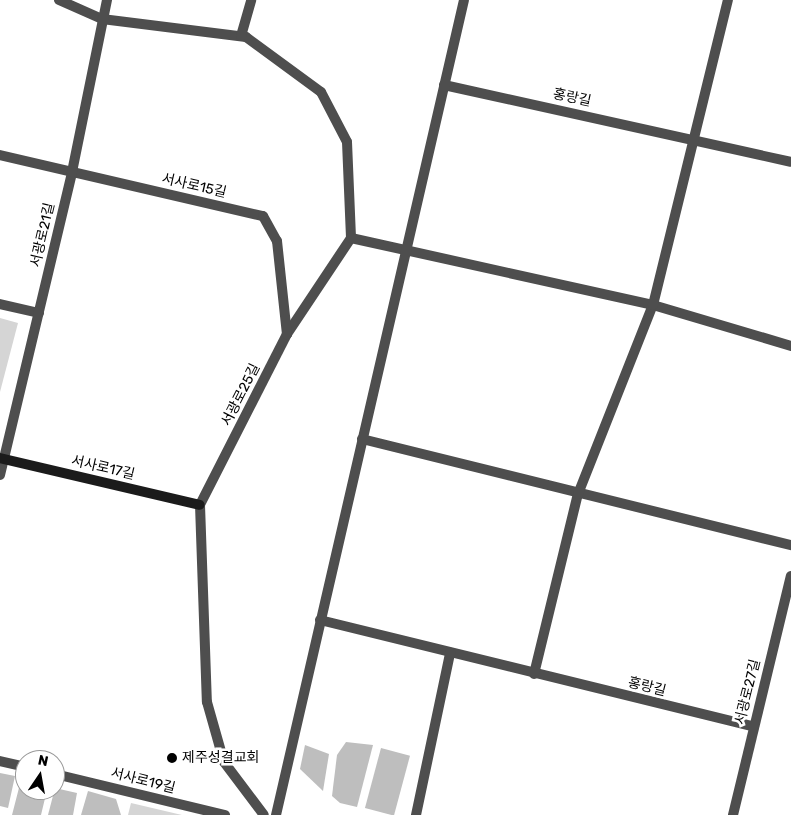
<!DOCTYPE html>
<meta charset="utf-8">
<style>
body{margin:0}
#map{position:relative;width:791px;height:815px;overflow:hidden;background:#fff;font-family:Rubik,"Noto Sans KR",sans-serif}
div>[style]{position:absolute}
.green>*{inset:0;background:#d5d5d5}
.building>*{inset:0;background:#bebebe;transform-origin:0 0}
.street>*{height:10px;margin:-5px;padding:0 5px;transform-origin:5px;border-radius:5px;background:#4e4e4e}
.secondary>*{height:10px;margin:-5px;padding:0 5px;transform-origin:5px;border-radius:5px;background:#1b1b1b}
.dots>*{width:14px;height:14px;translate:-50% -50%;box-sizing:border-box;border:2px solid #fff;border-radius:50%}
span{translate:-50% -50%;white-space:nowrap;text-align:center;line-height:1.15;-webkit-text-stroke:5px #fff;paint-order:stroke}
.street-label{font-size:14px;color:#000}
.poi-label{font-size:14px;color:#000}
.left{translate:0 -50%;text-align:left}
.north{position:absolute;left:15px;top:750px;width:50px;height:50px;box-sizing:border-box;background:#fff;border:1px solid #999;border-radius:50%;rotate:12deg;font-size:14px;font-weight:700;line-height:20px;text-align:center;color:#000}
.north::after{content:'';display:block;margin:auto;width:18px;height:22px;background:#000;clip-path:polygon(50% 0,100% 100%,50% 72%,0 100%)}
</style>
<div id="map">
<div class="green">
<div style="clip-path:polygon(0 318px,18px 323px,0 392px)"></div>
<div style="clip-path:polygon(131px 803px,182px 815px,128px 815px)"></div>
</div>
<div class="building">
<div style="clip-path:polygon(346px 742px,373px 745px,357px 807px,340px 803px,332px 796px,337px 755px)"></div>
<div style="clip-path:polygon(305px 745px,329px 754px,323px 791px,300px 769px)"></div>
<div style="left:381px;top:748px;width:30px;height:62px;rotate:15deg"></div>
<div style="clip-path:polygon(0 773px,15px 776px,8px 808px,0 806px)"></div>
<div style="clip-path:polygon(21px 780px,25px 790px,47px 790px,41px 815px,12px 815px)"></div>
<div style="clip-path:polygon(55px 788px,77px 793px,73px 815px,48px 815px)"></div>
<div style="clip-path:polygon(88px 791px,116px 799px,121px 815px,81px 815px)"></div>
</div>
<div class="street">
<div style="left:59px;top:0;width:47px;rotate:23.8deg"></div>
<div style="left:102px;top:19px;width:145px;rotate:7.1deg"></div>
<div style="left:246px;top:37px;width:93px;rotate:36.3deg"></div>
<div style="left:321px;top:92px;width:56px;rotate:62.5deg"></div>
<div style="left:347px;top:142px;width:96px;rotate:87.6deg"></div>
<div style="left:351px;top:238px;width:115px;rotate:123.7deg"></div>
<div style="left:287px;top:334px;width:192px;rotate:117deg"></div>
<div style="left:200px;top:505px;width:197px;rotate:88deg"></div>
<div style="left:207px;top:702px;width:62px;rotate:74.2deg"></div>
<div style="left:224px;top:762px;width:66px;rotate:53deg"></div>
<div style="left:241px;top:36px;width:37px;rotate:-74deg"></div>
<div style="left:444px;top:85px;width:355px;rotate:12.5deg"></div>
<div style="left:0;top:155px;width:270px;rotate:13.1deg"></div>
<div style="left:263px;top:216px;width:29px;rotate:61deg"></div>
<div style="left:277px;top:241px;width:94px;rotate:83.9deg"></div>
<div style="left:351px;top:238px;width:309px;rotate:12.5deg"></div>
<div style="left:653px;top:305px;width:144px;rotate:16.5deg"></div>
<div style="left:0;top:304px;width:40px;rotate:13deg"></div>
<div style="left:362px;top:439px;width:442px;rotate:13.9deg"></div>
<div style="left:0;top:475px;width:311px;rotate:-76.6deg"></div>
<div style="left:72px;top:172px;width:176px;rotate:-78.5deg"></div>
<div style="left:320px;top:620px;width:447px;rotate:13.8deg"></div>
<div style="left:534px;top:674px;width:185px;rotate:-76.3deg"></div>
<div style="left:578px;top:494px;width:203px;rotate:-68.4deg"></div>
<div style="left:653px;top:305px;width:314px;rotate:-76.2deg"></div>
<div style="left:0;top:761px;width:26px;rotate:13deg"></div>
<div style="left:55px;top:774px;width:175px;rotate:13.6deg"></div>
<div style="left:276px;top:815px;width:836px;rotate:-77.01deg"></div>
<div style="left:416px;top:815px;width:166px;rotate:-78.1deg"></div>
<div style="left:733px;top:815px;width:246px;rotate:-76.4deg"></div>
</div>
<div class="secondary">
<div style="left:0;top:458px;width:205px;rotate:13.2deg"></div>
</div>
<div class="dots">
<div style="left:172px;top:758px;background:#000"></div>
</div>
<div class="street-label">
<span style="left:572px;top:98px;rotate:12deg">홍랑길</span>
<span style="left:194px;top:186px;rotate:13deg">서사로15길</span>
<span style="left:43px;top:235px;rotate:-77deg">서광로21길</span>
<span style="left:241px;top:395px;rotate:-63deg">서광로25길</span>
<span style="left:103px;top:468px;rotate:13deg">서사로17길</span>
<span style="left:647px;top:687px;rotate:14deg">홍랑길</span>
<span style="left:748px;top:692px;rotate:-76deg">서광로27길</span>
<span style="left:143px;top:781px;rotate:14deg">서사로19길</span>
</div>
<div class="poi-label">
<span class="left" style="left:182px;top:758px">제주성결교회</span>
</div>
<div class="north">N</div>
</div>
